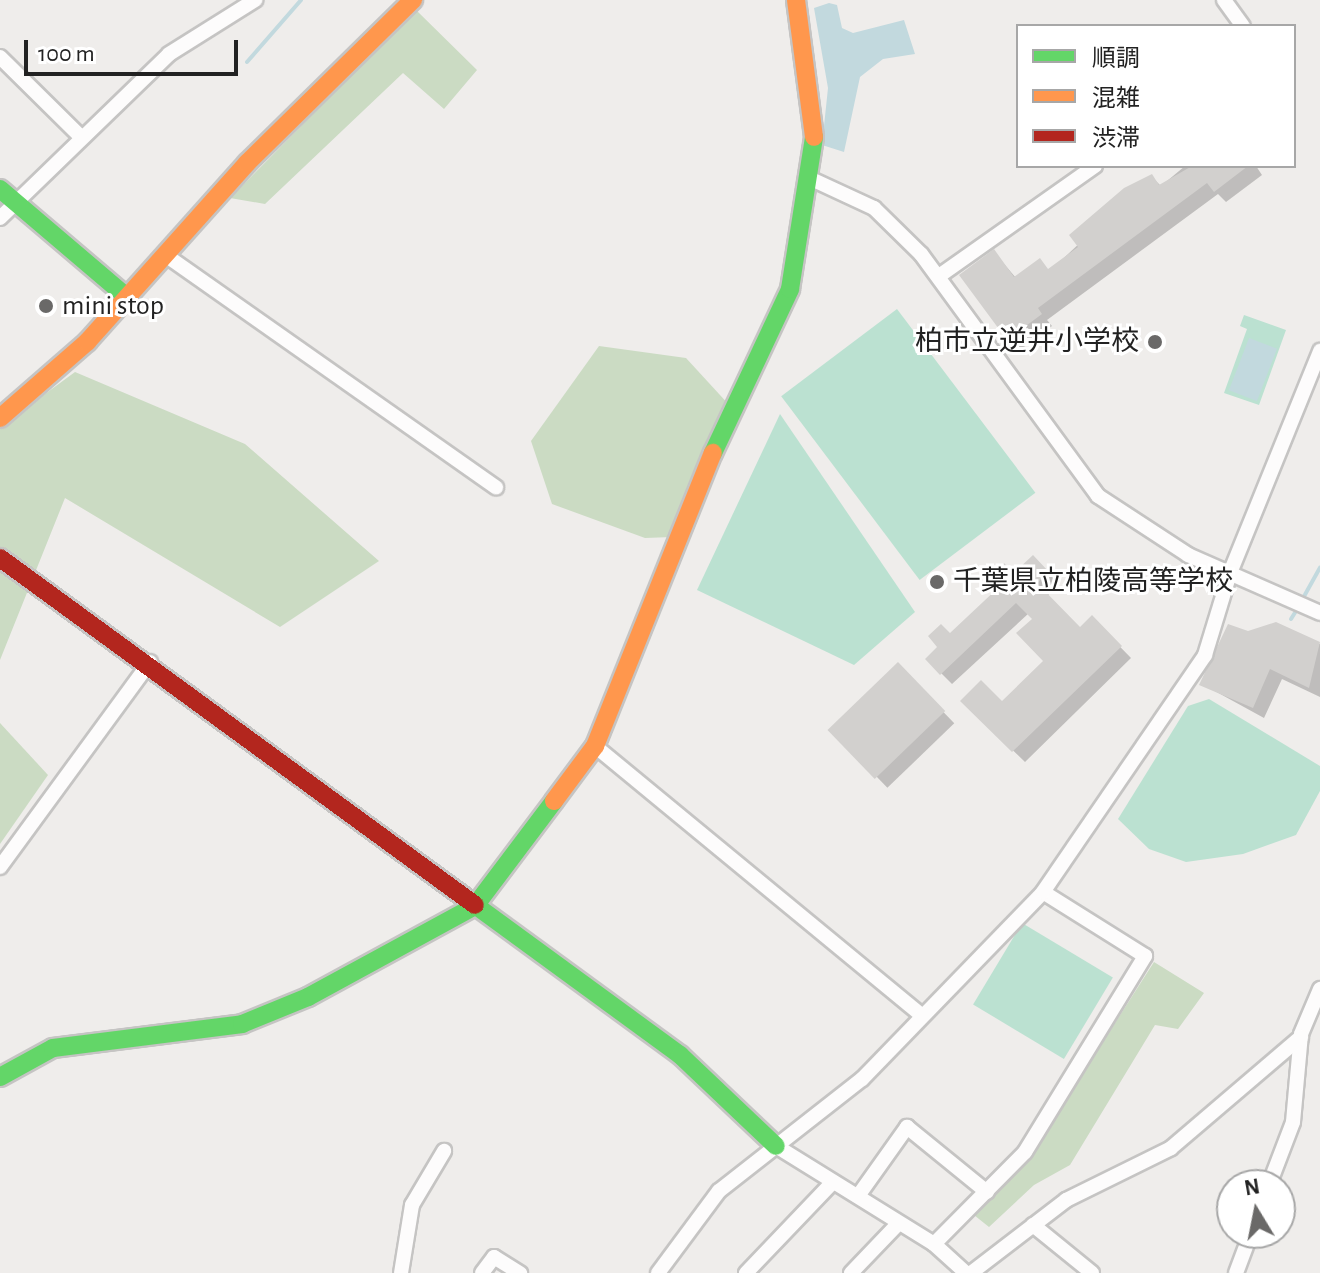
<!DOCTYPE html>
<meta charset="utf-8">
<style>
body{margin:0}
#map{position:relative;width:1320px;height:1273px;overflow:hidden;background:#efedeb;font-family:"Alegreya Sans","Noto Sans JP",sans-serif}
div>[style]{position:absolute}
.forest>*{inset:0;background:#cbdbc3}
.pitch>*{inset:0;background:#bbe1d1;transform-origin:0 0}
.water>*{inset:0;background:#c2d9de;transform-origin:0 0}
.shadow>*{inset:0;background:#0003;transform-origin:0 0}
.stream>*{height:4px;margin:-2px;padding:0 2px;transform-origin:2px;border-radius:2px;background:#c2d9de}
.building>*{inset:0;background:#d2d0ce;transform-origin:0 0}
.roads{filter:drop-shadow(2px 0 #c5c4c3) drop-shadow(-2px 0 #c5c4c3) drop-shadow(0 2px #c5c4c3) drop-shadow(0 -2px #c5c4c3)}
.street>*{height:14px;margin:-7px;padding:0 7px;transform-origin:7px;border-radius:7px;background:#fdfcfc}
.fast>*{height:18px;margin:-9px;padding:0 9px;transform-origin:9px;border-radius:9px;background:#63d668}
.slow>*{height:18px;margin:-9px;padding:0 9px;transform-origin:9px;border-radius:9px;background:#ff974d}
.jam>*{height:18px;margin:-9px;padding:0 9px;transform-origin:9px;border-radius:9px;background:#b3261e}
.dots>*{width:22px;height:22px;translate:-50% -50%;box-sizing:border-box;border:4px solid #fff;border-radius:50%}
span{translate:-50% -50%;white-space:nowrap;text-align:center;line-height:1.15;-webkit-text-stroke:6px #fff;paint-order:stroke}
.poi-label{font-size:28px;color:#222}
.left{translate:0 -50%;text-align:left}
.right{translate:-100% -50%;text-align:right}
.legend{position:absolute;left:1016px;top:24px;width:280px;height:144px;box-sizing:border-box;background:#fff;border:2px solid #a7a7a7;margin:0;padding:10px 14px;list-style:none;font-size:24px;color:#222}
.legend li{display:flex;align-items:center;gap:16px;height:40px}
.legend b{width:40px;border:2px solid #a7a7a7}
.north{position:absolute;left:1216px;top:1169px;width:80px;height:80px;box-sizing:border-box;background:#fff;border:2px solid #a7a7a7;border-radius:50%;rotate:350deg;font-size:22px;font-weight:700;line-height:32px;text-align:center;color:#222}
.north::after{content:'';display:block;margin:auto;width:28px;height:36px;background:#6a6968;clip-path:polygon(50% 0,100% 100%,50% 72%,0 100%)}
.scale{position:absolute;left:24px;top:40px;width:214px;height:36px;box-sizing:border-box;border:4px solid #222;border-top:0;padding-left:10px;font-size:24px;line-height:28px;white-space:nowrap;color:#222;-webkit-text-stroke:6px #fff;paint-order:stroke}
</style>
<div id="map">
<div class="forest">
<div style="clip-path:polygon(416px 10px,477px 70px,444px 109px,403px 73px,265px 204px,230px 198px)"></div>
<div style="clip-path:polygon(599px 346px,686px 358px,731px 407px,672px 537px,645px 538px,552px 504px,531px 441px)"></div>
<div style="clip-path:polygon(75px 372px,245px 444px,379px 561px,280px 627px,65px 498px,0 660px,0 427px)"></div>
<div style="clip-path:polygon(0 723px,48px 775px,0 844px)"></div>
<div style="clip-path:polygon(1154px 962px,1204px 993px,1178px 1029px,1155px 1025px,1070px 1165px,1034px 1185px,989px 1227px,974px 1215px,1032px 1153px)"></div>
</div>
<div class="pitch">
<div style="left:897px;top:309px;width:230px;height:145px;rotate:53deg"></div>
<div style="clip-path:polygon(1244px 315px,1286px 330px,1259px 405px,1224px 393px,1247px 329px,1240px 326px)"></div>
<div style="clip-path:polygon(780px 414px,915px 612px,854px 665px,697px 590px)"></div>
<div style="clip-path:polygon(1209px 699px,1320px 766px,1320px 791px,1296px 835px,1243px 854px,1186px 862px,1149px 849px,1118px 819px,1188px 706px)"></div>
<div style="left:1022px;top:923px;width:106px;height:95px;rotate:31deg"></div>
</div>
<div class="water">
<div style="clip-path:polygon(829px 3px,837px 5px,842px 28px,853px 33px,904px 20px,915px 54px,883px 59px,860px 77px,844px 152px,822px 145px,828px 88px,814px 8px)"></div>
<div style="left:1249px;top:338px;width:30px;height:56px;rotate:21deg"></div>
</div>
<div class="shadow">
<div style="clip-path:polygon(1185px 166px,1256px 166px,1262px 175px,1226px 202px,1218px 194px,1047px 320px,1052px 326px,1020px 350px,1008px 338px,994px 252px,1016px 278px,1050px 271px,1151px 176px,1161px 186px)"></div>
<div style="clip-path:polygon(1033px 558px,1059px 584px,1047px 596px,1080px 630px,1092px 618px,1131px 658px,1025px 762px,962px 701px,1002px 704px,1046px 661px,1035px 619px,1029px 613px,952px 684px,927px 659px)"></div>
<div style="clip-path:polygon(1276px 624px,1320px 644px,1320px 697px,1282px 679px,1264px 718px,1202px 684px,1248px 634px)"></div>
<div style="left:898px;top:665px;width:81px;height:93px;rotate:46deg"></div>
</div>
<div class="stream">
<div style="left:247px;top:62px;width:82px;rotate:-48.9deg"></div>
<div style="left:1302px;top:600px;width:37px;rotate:-61deg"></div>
<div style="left:1291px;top:619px;width:13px;rotate:-58deg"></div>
</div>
<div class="building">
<div style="clip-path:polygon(1192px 166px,1248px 166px,1214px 192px,1207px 183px,1038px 308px,1042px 314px,1007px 340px,959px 275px,994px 249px,1014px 277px,1040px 258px,1048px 269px,1078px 247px,1069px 235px,1124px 188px,1152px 174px,1159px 185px)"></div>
<div style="clip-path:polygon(1033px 555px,1049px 572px,1037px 583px,1080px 627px,1092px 615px,1122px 646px,1012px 752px,960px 701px,981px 680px,1002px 701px,1043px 661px,1016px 633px,1032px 619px,1016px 603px,940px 675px,925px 659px,937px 647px,928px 636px,941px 624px,950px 633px,1000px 586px,991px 576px,1004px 563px,1014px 573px)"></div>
<div style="clip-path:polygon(1276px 622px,1320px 642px,1309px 688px,1270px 669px,1253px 708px,1199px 685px,1228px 624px,1248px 631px)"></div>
<div style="left:898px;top:662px;width:68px;height:98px;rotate:46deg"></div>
</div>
<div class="roads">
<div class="street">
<div style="left:1224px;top:0;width:32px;rotate:54deg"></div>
<div style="left:0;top:57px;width:112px;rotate:44.6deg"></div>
<div style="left:807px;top:177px;width:74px;rotate:24.8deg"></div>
<div style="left:874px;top:208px;width:66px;rotate:44.4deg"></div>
<div style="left:921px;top:254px;width:300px;rotate:53.8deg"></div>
<div style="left:1098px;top:496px;width:108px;rotate:33.2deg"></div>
<div style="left:1188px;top:555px;width:144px;rotate:23.7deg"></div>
<div style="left:0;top:218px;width:235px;rotate:-44.1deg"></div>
<div style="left:169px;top:54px;width:102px;rotate:-32.1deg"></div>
<div style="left:164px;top:254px;width:406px;rotate:35.1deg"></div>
<div style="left:939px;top:276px;width:191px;rotate:-35.2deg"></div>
<div style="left:595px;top:746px;width:420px;rotate:39.5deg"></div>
<div style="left:0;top:867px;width:254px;rotate:-53.8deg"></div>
<div style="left:776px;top:1146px;width:186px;rotate:31.8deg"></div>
<div style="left:934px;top:1244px;width:43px;rotate:42.2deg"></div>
<div style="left:1269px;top:1185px;width:67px;rotate:-69.1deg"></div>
<div style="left:1293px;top:1122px;width:88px;rotate:-84.8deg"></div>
<div style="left:1301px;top:1034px;width:49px;rotate:-67.1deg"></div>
<div style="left:858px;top:1196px;width:85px;rotate:-54.6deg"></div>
<div style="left:907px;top:1127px;width:103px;rotate:39.1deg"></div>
<div style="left:1033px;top:1225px;width:76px;rotate:39.1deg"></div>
<div style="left:934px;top:1244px;width:129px;rotate:-45.3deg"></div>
<div style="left:1025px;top:1152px;width:230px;rotate:-58.5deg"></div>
<div style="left:1145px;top:956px;width:120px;rotate:-147.9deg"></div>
<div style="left:401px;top:1273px;width:69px;rotate:-80.8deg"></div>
<div style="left:412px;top:1205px;width:63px;rotate:-59.3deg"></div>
<div style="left:482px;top:1273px;width:20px;rotate:-53deg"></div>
<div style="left:494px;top:1257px;width:31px;rotate:32deg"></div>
<div style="left:658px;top:1273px;width:102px;rotate:-53.4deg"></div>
<div style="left:719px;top:1191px;width:182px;rotate:-38.1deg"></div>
<div style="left:862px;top:1079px;width:260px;rotate:-45.9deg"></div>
<div style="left:1043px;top:892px;width:287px;rotate:-55.6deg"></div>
<div style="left:1205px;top:655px;width:86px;rotate:-73deg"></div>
<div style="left:1230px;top:573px;width:240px;rotate:-67.9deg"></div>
<div style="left:746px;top:1273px;width:126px;rotate:-46.3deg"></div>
<div style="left:851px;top:1273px;width:69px;rotate:-46.2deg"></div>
<div style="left:971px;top:1273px;width:120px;rotate:-37.5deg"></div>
<div style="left:1066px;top:1200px;width:117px;rotate:-26.3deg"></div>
<div style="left:1171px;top:1148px;width:171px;rotate:-40.5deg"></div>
<div style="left:1236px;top:1273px;width:43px;rotate:-69.4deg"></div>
</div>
<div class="fast">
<div style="left:0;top:189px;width:167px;rotate:40.4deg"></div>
<div style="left:713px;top:453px;width:181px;rotate:-64.8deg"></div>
<div style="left:790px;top:289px;width:154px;rotate:-81deg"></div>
<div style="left:475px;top:905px;width:254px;rotate:36.2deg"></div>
<div style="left:680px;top:1055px;width:132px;rotate:43.5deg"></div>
<div style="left:0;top:1077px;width:60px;rotate:-28.7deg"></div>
<div style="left:53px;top:1048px;width:191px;rotate:-7.2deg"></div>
<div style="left:242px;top:1024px;width:71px;rotate:-22.2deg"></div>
<div style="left:308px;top:997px;width:190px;rotate:-28.6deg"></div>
<div style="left:475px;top:906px;width:131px;rotate:-53deg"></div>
</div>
<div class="slow">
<div style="left:796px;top:0;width:138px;rotate:82.5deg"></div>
<div style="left:0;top:418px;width:116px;rotate:-41.1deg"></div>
<div style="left:87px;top:342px;width:240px;rotate:-48.2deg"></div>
<div style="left:247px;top:163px;width:233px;rotate:-44.5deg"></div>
<div style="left:554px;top:801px;width:69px;rotate:-53.3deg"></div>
<div style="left:595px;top:746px;width:316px;rotate:-68.1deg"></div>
</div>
<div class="jam">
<div style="left:0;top:558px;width:588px;rotate:36.15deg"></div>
</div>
</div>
<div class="dots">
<div style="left:46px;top:306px;background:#6a6968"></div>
<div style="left:1155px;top:342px;background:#6a6968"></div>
<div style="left:937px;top:582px;background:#6a6968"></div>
</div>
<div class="poi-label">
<span class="left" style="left:62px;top:306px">mini stop</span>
<span class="right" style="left:1139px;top:342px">柏市立逆井小学校</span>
<span class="left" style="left:953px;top:582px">千葉県立柏陵高等学校</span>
</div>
<ul class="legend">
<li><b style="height:10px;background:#63d668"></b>順調</li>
<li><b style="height:10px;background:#ff974d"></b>混雑</li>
<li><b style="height:10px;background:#b3261e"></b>渋滞</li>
</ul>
<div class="north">N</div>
<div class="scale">100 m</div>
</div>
